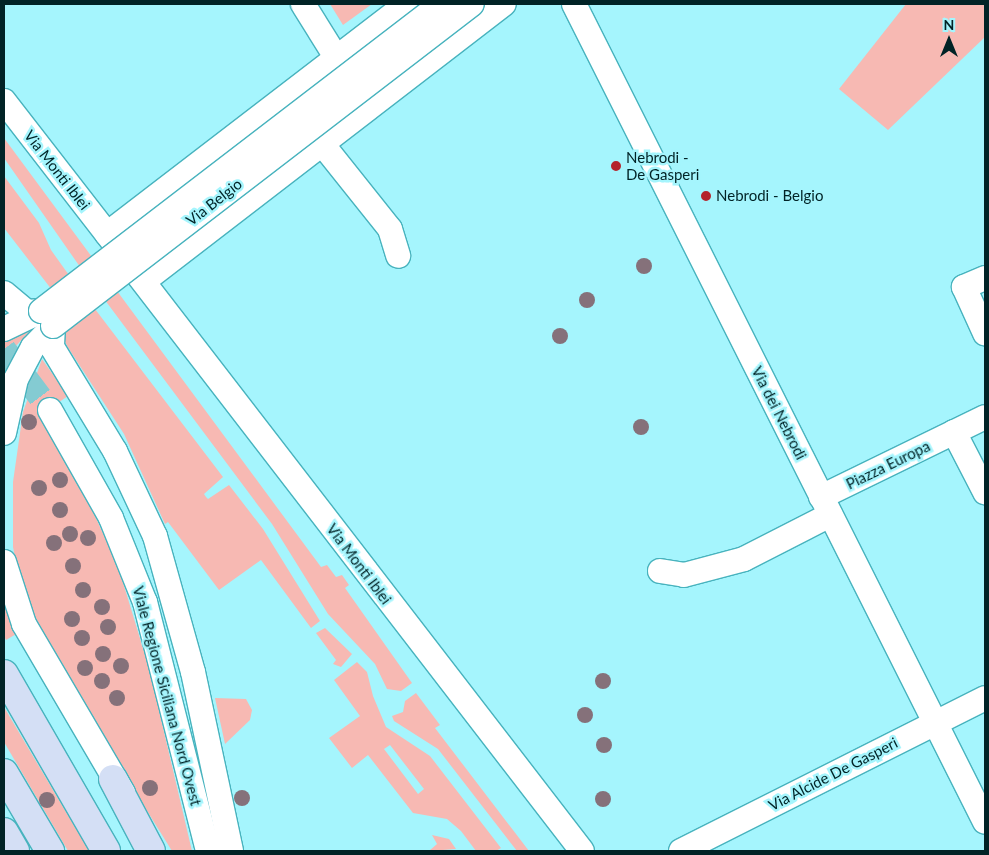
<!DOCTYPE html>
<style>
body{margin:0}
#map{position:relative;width:989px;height:855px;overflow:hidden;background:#a5f5fd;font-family:Lato,sans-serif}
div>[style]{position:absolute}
.green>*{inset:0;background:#f7b9b3}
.minor-tunnel>*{height:24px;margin-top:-12px;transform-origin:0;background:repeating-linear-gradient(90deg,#84cbd2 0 24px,transparent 0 36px)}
.roads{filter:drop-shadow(1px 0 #48b3be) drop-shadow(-1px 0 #48b3be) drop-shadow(0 1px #48b3be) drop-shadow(0 -1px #48b3be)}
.minor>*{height:24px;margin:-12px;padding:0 12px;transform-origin:12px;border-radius:12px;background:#fff}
.major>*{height:28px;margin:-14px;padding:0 14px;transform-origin:14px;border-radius:14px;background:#d4dff5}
.bridges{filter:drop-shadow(1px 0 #48b3be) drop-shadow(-1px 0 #48b3be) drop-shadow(0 1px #48b3be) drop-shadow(0 -1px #48b3be)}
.minor-bridge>*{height:24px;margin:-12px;padding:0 12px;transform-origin:12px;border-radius:12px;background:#fff}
.trees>*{width:16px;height:16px;margin:-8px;border-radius:50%;background:#85717a}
.dots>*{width:14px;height:14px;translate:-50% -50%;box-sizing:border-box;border:2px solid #a5f5fd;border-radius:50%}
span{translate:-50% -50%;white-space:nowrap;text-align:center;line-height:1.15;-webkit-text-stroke:5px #a5f5fd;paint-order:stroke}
.poi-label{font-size:15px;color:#012326}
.left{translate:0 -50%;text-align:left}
.street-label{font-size:15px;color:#012326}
.frame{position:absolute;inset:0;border:5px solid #012326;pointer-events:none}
.north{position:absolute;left:924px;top:15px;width:50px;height:50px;-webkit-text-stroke:4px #a5f5fd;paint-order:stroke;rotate:0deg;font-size:14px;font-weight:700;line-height:20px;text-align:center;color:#012326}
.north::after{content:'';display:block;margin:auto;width:18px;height:22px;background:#012326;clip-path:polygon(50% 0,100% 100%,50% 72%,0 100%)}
</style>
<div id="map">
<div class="green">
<div style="clip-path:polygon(330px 4px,372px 4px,343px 25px)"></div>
<div style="clip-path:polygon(906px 4px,985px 4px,985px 37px,888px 130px,839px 89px)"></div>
<div style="clip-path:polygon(4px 138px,321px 567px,327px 565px,336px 577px,342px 575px,349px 585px,345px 588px,412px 683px,401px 691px,387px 689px,375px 664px,328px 614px,272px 524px,78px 264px,4px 158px)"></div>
<div style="clip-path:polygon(4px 176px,39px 223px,51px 250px,66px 271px,223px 477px,204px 494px,206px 497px,208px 499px,229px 485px,263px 529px,320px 621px,311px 628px,261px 560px,219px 590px,168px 522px,165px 524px,124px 434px,67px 346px,62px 335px,76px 321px,4px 228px)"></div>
<div style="clip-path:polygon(30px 331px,14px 348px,4px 373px,4px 340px)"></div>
<div style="clip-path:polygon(42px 359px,68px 396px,40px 415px,84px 492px,118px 566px,149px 668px,192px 851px,172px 851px,57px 666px,36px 628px,21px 588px,13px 547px,13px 482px,23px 412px)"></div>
<div style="clip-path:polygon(4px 604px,18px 633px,6px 640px,4px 636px)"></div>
<div style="clip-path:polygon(325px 628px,352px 654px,341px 667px,333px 664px,336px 660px,316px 633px)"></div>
<div style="clip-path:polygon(evenodd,357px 662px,367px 672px,373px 696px,386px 727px,430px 756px,501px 848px,496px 851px,476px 851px,461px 831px,447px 819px,413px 813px,368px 755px,352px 768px,329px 738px,360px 716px,334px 680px,357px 662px,390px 745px,424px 789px,418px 794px,384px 749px,390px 745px)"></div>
<div style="clip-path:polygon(416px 693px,440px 725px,435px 728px,529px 851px,517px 851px,438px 749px,394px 721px,392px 716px,403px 712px,405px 701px)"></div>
<div style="clip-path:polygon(215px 698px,246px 699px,252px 710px,250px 720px,225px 744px)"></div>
<div style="clip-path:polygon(4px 707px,89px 851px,68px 851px,4px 742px)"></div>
<div style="clip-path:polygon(432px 835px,449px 839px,456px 849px,429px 851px,437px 844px)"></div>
</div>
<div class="minor-tunnel">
<div style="left:4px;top:349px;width:76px;rotate:53deg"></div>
</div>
<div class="roads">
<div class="minor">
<div style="left:303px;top:4px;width:62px;rotate:58.1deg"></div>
<div style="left:574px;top:4px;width:915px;rotate:63.32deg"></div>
<div style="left:4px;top:101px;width:175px;rotate:52.2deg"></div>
<div style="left:323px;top:145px;width:107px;rotate:51.4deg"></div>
<div style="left:390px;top:229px;width:28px;rotate:73deg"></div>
<div style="left:107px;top:234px;width:378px;rotate:-37.5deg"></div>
<div style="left:138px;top:275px;width:727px;rotate:52.37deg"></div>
<div style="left:985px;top:278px;width:23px;rotate:157deg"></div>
<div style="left:964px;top:287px;width:51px;rotate:65.5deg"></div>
<div style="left:144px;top:281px;width:454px;rotate:-37.6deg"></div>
<div style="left:4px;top:293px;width:30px;rotate:40deg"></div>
<div style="left:27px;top:312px;width:14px;rotate:-4deg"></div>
<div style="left:53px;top:326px;width:21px;rotate:93deg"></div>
<div style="left:52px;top:347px;width:122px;rotate:58.8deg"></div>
<div style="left:115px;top:451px;width:94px;rotate:64.8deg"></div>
<div style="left:155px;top:536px;width:141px;rotate:74.4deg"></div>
<div style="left:193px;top:672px;width:183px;rotate:78deg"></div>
<div style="left:4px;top:329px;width:41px;rotate:-25.9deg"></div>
<div style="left:50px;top:410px;width:124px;rotate:60.5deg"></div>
<div style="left:111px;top:518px;width:91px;rotate:68deg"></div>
<div style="left:145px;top:602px;width:257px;rotate:75.8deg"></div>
<div style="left:954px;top:432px;width:68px;rotate:62.7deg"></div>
<div style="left:4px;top:433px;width:55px;rotate:-77.5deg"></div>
<div style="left:16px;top:379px;width:36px;rotate:-62deg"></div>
<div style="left:33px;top:347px;width:29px;rotate:-46deg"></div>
<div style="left:821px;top:497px;width:182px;rotate:-26deg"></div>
<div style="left:4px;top:562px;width:65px;rotate:72.1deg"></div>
<div style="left:24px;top:624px;width:196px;rotate:59.6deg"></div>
<div style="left:660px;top:571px;width:24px;rotate:9deg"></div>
<div style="left:684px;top:575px;width:62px;rotate:-14.9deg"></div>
<div style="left:744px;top:559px;width:97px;rotate:-27.1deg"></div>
<div style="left:681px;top:851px;width:340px;rotate:-26.7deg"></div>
</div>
<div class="major">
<div style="left:4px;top:674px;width:204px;rotate:60deg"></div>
<div style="left:4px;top:773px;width:91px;rotate:59.5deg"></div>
<div style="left:113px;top:779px;width:81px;rotate:62.2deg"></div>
<div style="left:4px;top:832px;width:22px;rotate:60deg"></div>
</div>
</div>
<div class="bridges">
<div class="minor-bridge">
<div style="left:41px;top:311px;width:504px;rotate:-37.51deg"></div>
<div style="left:53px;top:326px;width:528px;rotate:-37.54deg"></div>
</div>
</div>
<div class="trees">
<div style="left:644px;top:266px"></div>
<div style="left:587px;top:300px"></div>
<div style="left:560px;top:336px"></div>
<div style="left:29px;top:422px"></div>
<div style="left:641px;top:427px"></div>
<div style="left:60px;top:480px"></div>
<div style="left:39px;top:488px"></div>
<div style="left:60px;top:510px"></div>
<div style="left:70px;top:534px"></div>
<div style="left:88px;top:538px"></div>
<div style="left:54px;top:543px"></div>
<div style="left:73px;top:566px"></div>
<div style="left:83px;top:590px"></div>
<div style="left:102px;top:607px"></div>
<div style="left:72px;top:619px"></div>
<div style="left:108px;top:627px"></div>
<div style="left:82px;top:638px"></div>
<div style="left:103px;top:654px"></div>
<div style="left:121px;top:666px"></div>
<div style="left:85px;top:668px"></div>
<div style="left:102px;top:681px"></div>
<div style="left:603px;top:681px"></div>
<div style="left:117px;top:698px"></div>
<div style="left:585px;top:715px"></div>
<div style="left:604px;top:745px"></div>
<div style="left:150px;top:788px"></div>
<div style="left:242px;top:798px"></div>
<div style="left:603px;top:799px"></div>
<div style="left:47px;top:800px"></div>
</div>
<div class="dots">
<div style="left:616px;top:166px;background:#b4232a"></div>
<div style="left:706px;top:196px;background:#b4232a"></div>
</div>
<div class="poi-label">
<span class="left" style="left:626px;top:166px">Nebrodi -<br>De Gasperi</span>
<span class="left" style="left:716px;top:196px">Nebrodi - Belgio</span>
</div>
<div class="street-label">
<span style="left:57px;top:170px;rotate:52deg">Via Monti Iblei</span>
<span style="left:214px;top:202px;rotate:-38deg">Via Belgio</span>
<span style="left:779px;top:413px;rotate:63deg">Via dei Nebrodi</span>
<span style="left:888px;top:465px;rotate:-26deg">Piazza Europa</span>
<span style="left:359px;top:564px;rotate:53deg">Via Monti Iblei</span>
<span style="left:167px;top:696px;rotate:75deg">Viale Regione Siciliana Nord Ovest</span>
<span style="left:833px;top:774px;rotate:-27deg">Via Alcide De Gasperi</span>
</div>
<div class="frame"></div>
<div class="north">N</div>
</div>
